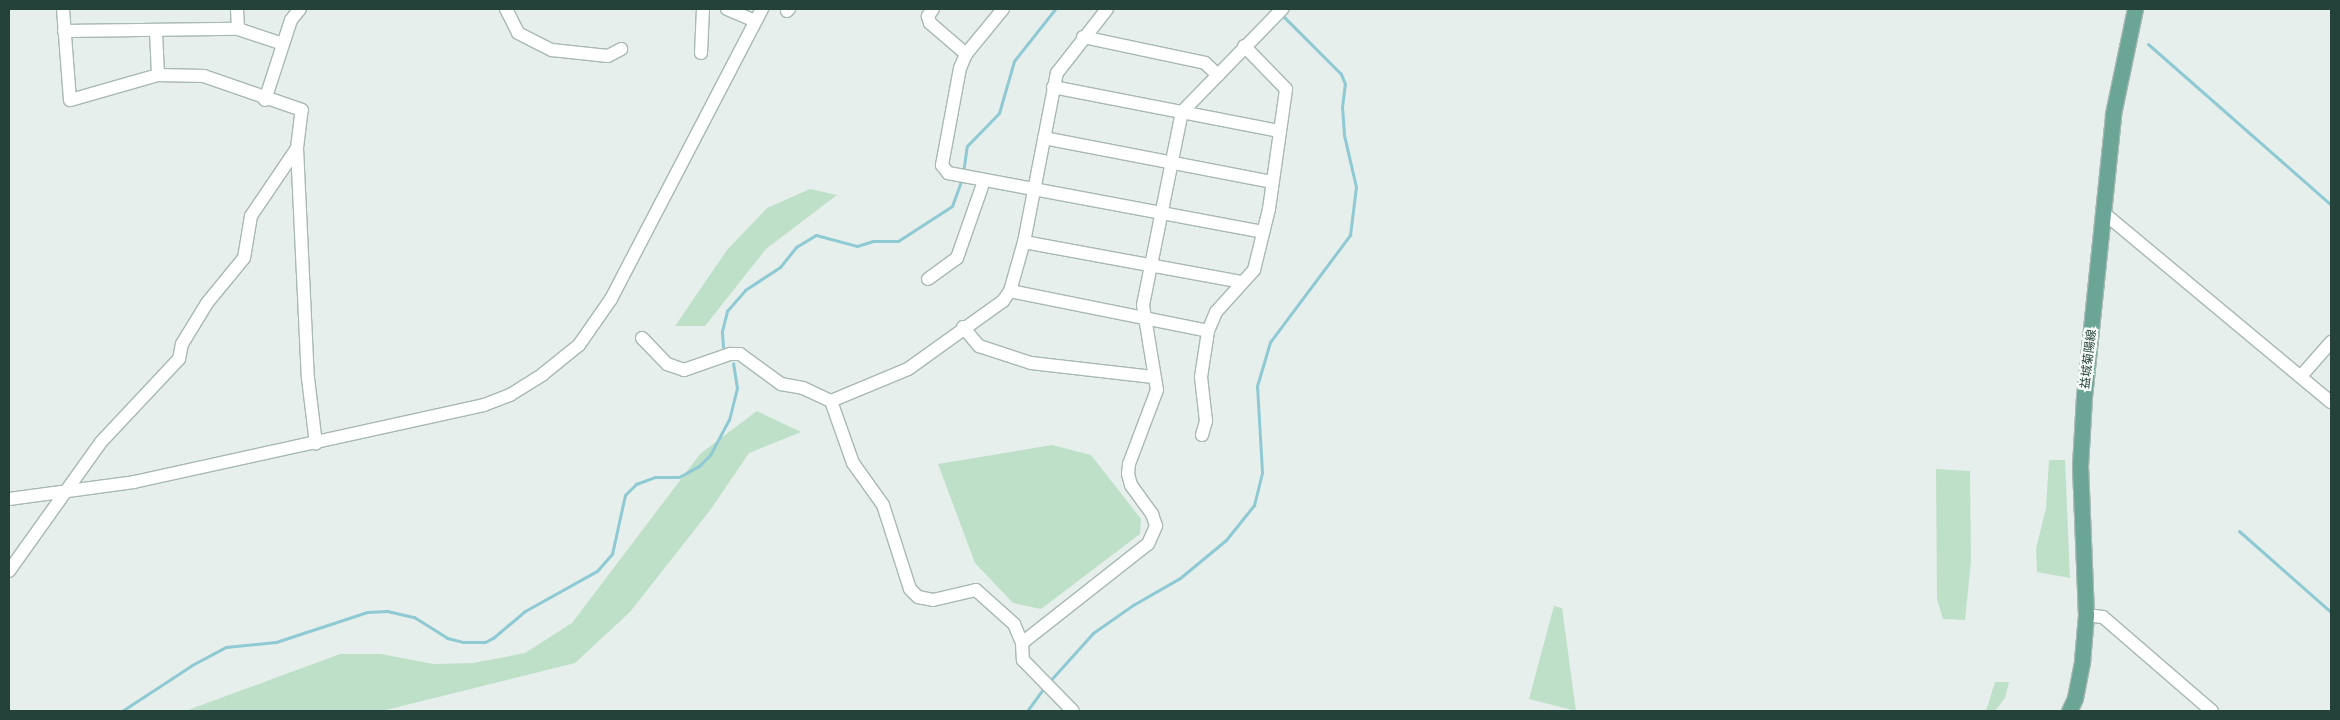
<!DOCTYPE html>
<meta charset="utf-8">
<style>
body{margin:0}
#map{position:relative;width:2340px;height:720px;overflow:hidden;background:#e6efeb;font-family:Poppins,"Noto Sans JP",sans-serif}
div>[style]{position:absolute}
.green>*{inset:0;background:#bfe0c8}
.stream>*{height:3px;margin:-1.5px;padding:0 1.5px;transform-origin:1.5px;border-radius:1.5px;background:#8ec9d4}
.roads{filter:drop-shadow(1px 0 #a8b8b2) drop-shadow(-1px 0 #a8b8b2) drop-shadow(0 1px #a8b8b2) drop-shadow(0 -1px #a8b8b2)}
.minor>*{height:12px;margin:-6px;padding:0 6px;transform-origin:6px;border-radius:6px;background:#fff}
.major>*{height:15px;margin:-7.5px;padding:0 7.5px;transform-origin:7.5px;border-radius:7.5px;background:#6aa596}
span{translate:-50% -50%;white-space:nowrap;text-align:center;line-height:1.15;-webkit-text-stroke:4.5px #f7fbf9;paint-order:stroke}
.street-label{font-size:12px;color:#24423a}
.frame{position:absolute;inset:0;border:10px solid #24423a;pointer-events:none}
</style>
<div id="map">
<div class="green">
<div style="clip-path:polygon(810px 189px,837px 195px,766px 249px,705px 326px,675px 326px,727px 250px,767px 208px)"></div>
<div style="clip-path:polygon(757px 411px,801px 432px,749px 453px,711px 509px,630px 612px,575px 663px,382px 711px,185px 711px,340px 654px,381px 654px,434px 664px,473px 663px,525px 653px,572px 623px,700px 454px)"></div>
<div style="clip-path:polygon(1052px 445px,1091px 455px,1141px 519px,1140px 534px,1041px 609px,1013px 603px,975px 563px,938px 464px)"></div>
<div style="clip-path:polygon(2049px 460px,2065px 460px,2070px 578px,2037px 572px,2036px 549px,2046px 508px)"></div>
<div style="clip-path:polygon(1936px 469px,1970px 471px,1971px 561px,1965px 620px,1943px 619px,1937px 599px)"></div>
<div style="clip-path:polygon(1554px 606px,1562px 608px,1576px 711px,1529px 699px)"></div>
<div style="clip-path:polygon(1995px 682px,2009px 682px,2005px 698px,1995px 711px,1986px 711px)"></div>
</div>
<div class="stream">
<div style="left:2148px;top:44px;width:244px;rotate:41.3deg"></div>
<div style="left:963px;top:173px;width:27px;rotate:-82deg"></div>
<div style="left:967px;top:146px;width:46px;rotate:-45.9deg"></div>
<div style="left:999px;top:113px;width:54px;rotate:-73.9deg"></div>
<div style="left:1014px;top:61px;width:66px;rotate:-51.7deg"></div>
<div style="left:723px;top:347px;width:16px;rotate:-94deg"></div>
<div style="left:722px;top:331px;width:21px;rotate:-76deg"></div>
<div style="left:727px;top:311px;width:28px;rotate:-49deg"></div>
<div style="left:745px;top:290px;width:42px;rotate:-33.3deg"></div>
<div style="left:780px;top:267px;width:26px;rotate:-51deg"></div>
<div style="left:796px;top:247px;width:23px;rotate:-31deg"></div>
<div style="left:816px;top:235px;width:42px;rotate:15deg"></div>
<div style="left:857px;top:246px;width:17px;rotate:-17deg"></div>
<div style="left:873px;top:241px;width:25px"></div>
<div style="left:898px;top:241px;width:64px;rotate:-32.9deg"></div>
<div style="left:952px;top:206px;width:29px;rotate:-70deg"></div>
<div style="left:2239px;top:531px;width:123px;rotate:41.4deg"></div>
<div style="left:1048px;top:683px;width:67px;rotate:-48deg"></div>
<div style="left:1093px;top:633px;width:49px;rotate:-35deg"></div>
<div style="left:1133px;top:605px;width:54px;rotate:-29.9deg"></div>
<div style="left:1180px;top:578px;width:60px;rotate:-39.6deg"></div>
<div style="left:1226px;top:540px;width:45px;rotate:-51.3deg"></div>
<div style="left:1254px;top:505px;width:34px;rotate:-76deg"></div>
<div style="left:1262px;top:472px;width:86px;rotate:-93.3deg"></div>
<div style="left:1257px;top:386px;width:46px;rotate:-73.5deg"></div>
<div style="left:1270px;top:342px;width:134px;rotate:-53.2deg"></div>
<div style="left:1350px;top:235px;width:48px;rotate:-82.9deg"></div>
<div style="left:1356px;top:187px;width:53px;rotate:-103deg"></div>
<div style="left:1344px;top:135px;width:28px;rotate:-94deg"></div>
<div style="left:1342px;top:107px;width:23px;rotate:-83deg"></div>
<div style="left:1345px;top:84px;width:11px;rotate:-112deg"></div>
<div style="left:1341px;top:74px;width:85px;rotate:-135deg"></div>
<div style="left:122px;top:711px;width:84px;rotate:-33.3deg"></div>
<div style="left:192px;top:665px;width:38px;rotate:-28deg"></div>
<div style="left:226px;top:647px;width:50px;rotate:-5.7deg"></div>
<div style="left:276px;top:642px;width:96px;rotate:-18.2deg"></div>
<div style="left:367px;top:612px;width:20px;rotate:-3deg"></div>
<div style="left:387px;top:611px;width:28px;rotate:13deg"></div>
<div style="left:414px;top:617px;width:39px;rotate:32deg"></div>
<div style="left:447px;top:638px;width:16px;rotate:14deg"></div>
<div style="left:463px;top:642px;width:22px"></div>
<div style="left:485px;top:642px;width:9px;rotate:-27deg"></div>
<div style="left:493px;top:638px;width:42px;rotate:-40.2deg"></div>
<div style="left:525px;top:611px;width:82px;rotate:-29.1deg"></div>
<div style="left:597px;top:571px;width:23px;rotate:-49deg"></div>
<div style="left:612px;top:554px;width:60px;rotate:-77.6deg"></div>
<div style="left:625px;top:495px;width:16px;rotate:-45deg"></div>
<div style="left:636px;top:484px;width:20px;rotate:-20deg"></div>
<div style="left:655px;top:477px;width:24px"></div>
<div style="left:679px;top:477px;width:23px;rotate:-29deg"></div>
<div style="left:699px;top:466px;width:16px;rotate:-45deg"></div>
<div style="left:710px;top:455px;width:40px;rotate:-62deg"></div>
<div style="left:729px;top:420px;width:33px;rotate:-76deg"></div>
<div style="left:737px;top:388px;width:25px;rotate:-99deg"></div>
<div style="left:1027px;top:711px;width:29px;rotate:-54deg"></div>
</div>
<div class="roads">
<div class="minor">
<div style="left:237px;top:9px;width:20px;rotate:87deg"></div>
<div style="left:238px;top:29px;width:47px;rotate:18.4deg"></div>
<div style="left:506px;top:9px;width:27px;rotate:63deg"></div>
<div style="left:518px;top:33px;width:38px;rotate:27deg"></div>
<div style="left:552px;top:50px;width:56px;rotate:6.1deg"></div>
<div style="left:608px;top:56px;width:15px;rotate:-28deg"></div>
<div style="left:727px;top:9px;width:30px;rotate:23deg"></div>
<div style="left:933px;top:9px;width:9px;rotate:126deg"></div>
<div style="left:928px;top:16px;width:7px;rotate:74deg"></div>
<div style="left:930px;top:23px;width:48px;rotate:40.7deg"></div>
<div style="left:1003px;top:9px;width:58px;rotate:129.4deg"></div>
<div style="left:966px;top:54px;width:15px;rotate:113deg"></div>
<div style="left:960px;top:68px;width:99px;rotate:100.5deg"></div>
<div style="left:942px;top:165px;width:10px;rotate:53deg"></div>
<div style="left:948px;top:173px;width:320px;rotate:10.6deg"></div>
<div style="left:787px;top:11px;width:3px;rotate:-45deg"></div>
<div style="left:64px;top:31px;width:174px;rotate:-0.7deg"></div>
<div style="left:156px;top:31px;width:44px;rotate:87.4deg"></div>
<div style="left:1083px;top:37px;width:125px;rotate:12deg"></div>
<div style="left:1205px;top:63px;width:18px;rotate:43deg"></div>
<div style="left:701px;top:53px;width:44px;rotate:-87.4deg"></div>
<div style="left:1053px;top:87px;width:231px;rotate:11deg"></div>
<div style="left:265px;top:100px;width:84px;rotate:-72deg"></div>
<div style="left:291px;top:20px;width:14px;rotate:-51deg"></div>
<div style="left:1044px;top:138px;width:233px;rotate:10.9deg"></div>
<div style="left:297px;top:148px;width:230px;rotate:87.3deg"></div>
<div style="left:308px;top:378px;width:66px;rotate:83.1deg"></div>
<div style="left:2105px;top:214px;width:294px;rotate:39.8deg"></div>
<div style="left:1024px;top:242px;width:222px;rotate:10.4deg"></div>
<div style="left:928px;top:279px;width:36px;rotate:-36deg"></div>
<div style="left:957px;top:258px;width:82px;rotate:-70.7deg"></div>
<div style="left:1010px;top:291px;width:202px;rotate:11.4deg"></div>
<div style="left:963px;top:327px;width:25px;rotate:50deg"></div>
<div style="left:979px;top:346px;width:55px;rotate:18.1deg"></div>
<div style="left:1031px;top:363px;width:123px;rotate:6.5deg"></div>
<div style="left:642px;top:338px;width:36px;rotate:46deg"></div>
<div style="left:667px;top:364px;width:18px;rotate:19deg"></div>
<div style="left:684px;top:370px;width:49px;rotate:-19.2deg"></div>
<div style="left:730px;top:354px;width:10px"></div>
<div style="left:740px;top:354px;width:51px;rotate:36.2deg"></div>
<div style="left:781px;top:384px;width:22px;rotate:10deg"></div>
<div style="left:803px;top:388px;width:31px;rotate:25deg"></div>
<div style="left:831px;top:401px;width:66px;rotate:70.5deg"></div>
<div style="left:853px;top:463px;width:52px;rotate:54.5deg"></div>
<div style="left:883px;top:505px;width:88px;rotate:72.2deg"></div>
<div style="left:910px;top:589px;width:11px;rotate:45deg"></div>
<div style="left:918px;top:597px;width:15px;rotate:11deg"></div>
<div style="left:933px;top:600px;width:44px;rotate:-13.1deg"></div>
<div style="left:976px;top:590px;width:51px;rotate:41.8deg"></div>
<div style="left:1014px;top:624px;width:21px;rotate:67deg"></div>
<div style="left:1022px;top:643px;width:17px;rotate:87deg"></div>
<div style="left:1023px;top:660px;width:71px;rotate:45.6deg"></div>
<div style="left:2302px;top:375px;width:44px;rotate:-48.7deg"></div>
<div style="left:831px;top:401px;width:83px;rotate:-22.6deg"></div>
<div style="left:908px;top:369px;width:117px;rotate:-35.6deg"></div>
<div style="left:1003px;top:301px;width:12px;rotate:-55deg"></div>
<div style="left:1010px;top:291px;width:51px;rotate:-74.1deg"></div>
<div style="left:1024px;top:242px;width:172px;rotate:-79deg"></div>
<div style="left:1057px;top:73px;width:81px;rotate:-52deg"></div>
<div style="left:1202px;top:435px;width:15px;rotate:-74deg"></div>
<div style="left:1206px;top:421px;width:44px;rotate:-96.5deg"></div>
<div style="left:1201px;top:377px;width:47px;rotate:-81.3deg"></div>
<div style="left:1208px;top:331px;width:21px;rotate:-67deg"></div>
<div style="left:1216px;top:312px;width:57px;rotate:-47.9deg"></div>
<div style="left:1254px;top:270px;width:63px;rotate:-76.2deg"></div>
<div style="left:1269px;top:209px;width:121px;rotate:-81.9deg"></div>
<div style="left:1286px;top:89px;width:60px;rotate:-134.3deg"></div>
<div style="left:9px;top:499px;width:126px;rotate:-7.7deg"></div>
<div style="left:134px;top:482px;width:358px;rotate:-12.4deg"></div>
<div style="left:484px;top:405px;width:28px;rotate:-21deg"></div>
<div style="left:510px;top:395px;width:39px;rotate:-32deg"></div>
<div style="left:543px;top:374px;width:46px;rotate:-38.9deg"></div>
<div style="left:579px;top:345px;width:56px;rotate:-55.2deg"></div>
<div style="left:611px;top:299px;width:327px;rotate:-62.5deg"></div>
<div style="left:9px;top:571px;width:158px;rotate:-54.5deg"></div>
<div style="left:101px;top:442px;width:114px;rotate:-46.8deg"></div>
<div style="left:179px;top:359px;width:15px;rotate:-79deg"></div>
<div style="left:182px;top:344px;width:48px;rotate:-58.6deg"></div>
<div style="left:207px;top:303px;width:58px;rotate:-50.6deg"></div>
<div style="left:244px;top:258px;width:43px;rotate:-80.5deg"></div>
<div style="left:251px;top:216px;width:82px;rotate:-55.9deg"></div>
<div style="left:297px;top:148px;width:38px;rotate:-83deg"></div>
<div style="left:302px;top:110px;width:104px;rotate:-160.9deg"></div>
<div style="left:204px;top:76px;width:46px;rotate:-178.8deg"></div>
<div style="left:158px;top:75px;width:91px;rotate:164.1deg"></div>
<div style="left:70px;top:100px;width:91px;rotate:-94.4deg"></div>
<div style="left:2086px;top:615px;width:17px;rotate:7deg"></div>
<div style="left:2103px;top:617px;width:144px;rotate:40.8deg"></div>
<div style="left:1022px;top:643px;width:160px;rotate:-38.2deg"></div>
<div style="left:1148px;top:544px;width:20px;rotate:-66deg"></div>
<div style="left:1156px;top:526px;width:13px;rotate:-108deg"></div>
<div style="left:1152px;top:514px;width:36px;rotate:-126deg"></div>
<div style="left:1131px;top:485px;width:11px;rotate:-105deg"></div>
<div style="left:1128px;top:474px;width:10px;rotate:-84deg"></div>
<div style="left:1129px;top:464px;width:79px;rotate:-69.3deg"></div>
<div style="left:1157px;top:390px;width:86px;rotate:-99.4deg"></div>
<div style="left:1143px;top:305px;width:197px;rotate:-78.6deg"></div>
<div style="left:1182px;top:112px;width:144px;rotate:-45.8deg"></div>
</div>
<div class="major">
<div style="left:2069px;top:711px;width:14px;rotate:-65deg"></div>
<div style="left:2075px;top:698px;width:38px;rotate:-79deg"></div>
<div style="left:2082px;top:661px;width:46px;rotate:-85deg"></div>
<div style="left:2086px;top:615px;width:149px;rotate:-92.3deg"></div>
<div style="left:2080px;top:466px;width:69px;rotate:-86.7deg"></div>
<div style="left:2084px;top:397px;width:284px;rotate:-84.1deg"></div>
<div style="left:2113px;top:114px;width:107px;rotate:-78.2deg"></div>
</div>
</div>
<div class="street-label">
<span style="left:2088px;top:359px;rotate:-83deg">益城菊陽線</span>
</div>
<div class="frame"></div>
</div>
